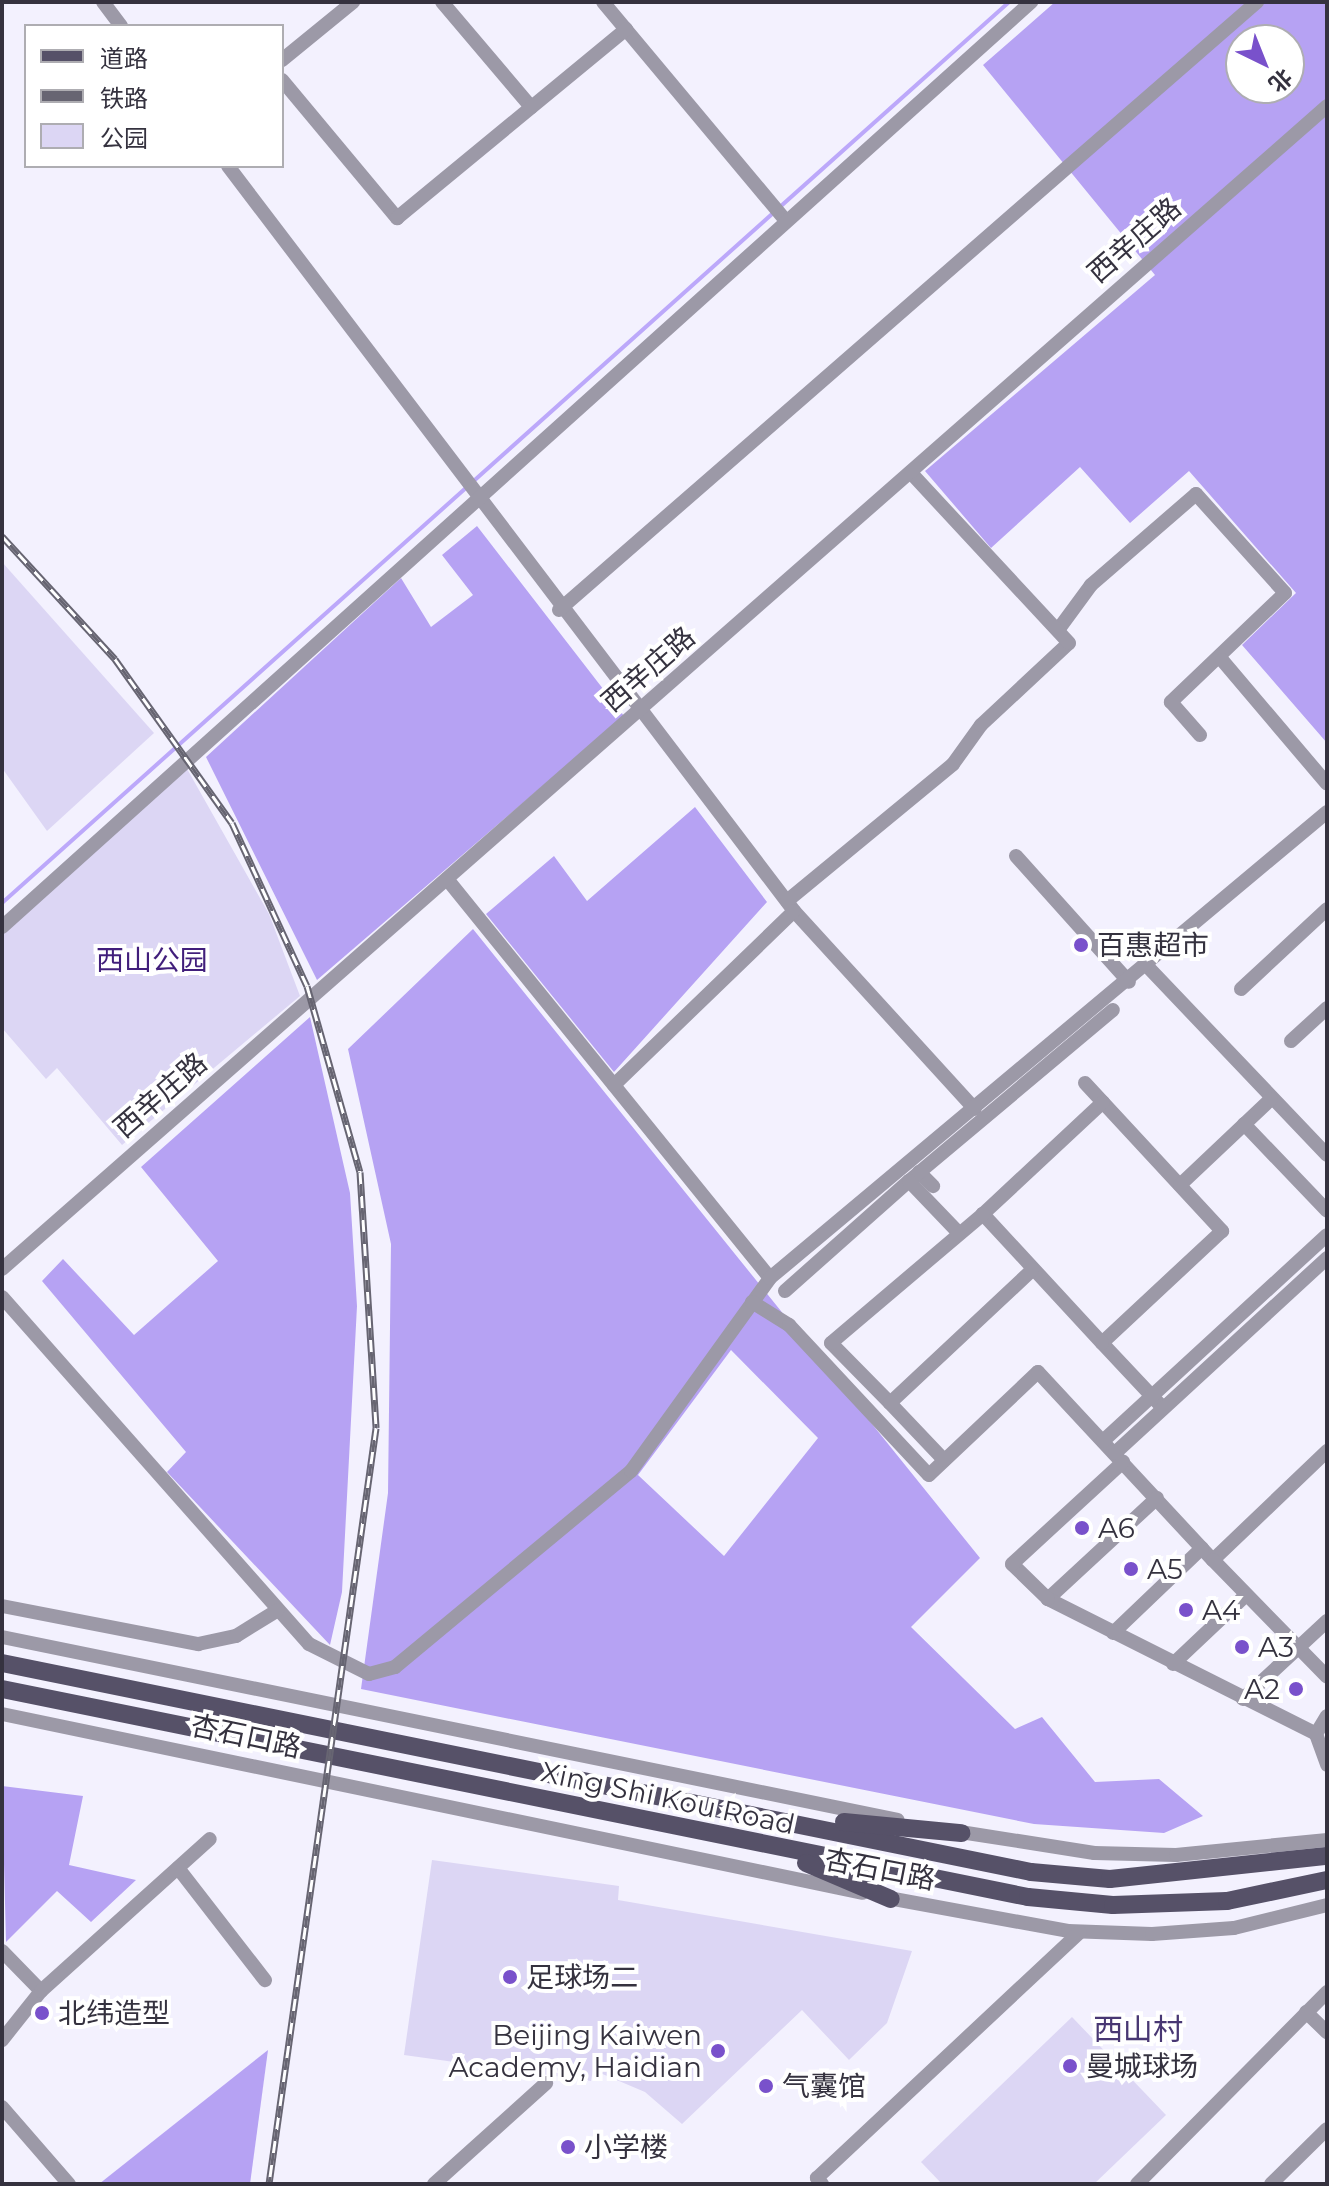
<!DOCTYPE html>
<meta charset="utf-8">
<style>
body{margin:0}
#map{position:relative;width:1329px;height:2186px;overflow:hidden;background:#f3f1fe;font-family:Montserrat,"Noto Sans SC",sans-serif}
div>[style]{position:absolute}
.green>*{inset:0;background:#dcd6f4}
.forest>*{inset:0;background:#b6a2f3}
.stream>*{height:4px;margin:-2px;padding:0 2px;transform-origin:2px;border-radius:2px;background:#bca8fa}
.minor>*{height:14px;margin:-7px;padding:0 7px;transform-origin:7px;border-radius:7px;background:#9c99a7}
.major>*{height:18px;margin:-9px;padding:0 9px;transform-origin:9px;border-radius:9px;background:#565168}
.rail>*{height:7px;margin-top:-3.5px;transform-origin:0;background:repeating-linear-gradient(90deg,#fff 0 12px,#676572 0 24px);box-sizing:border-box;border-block:2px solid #676572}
.dots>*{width:22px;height:22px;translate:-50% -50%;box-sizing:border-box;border:4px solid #fff;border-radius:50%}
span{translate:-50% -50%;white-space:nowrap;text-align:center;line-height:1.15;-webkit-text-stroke:8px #fff;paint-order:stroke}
.street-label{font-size:28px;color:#35323f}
.poi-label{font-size:28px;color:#35323f}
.left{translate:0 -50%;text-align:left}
.right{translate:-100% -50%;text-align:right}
.park-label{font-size:28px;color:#411e7b}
.neighbourhood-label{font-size:30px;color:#483773}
.frame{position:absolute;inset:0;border:4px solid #35323f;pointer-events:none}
.legend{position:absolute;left:24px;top:24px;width:260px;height:144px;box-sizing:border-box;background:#fff;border:2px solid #aeadb2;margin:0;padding:10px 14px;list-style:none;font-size:24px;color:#35323f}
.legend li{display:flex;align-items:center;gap:16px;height:40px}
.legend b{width:40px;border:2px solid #aeadb2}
.north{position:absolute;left:1225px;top:24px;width:80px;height:80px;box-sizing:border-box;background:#fff;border:2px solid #aeadb2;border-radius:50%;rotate:137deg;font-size:22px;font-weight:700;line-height:32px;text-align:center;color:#35323f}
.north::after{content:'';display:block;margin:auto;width:28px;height:36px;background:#7951cb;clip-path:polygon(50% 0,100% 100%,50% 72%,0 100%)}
</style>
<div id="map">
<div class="green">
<div style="clip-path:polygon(2px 562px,154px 733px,47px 831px,2px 768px)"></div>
<div style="clip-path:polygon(186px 767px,269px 914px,300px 996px,122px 1145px,57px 1068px,46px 1079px,2px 1028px,2px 933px)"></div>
<div style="clip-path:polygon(432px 1860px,619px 1886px,618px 1900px,912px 1951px,887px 2023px,849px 2060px,802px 2010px,682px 2124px,645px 2092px,593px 2070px,591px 2081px,404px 2055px)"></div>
<div style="clip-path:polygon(1072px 2017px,1166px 2115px,1094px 2184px,942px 2184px,921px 2162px)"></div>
</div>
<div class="forest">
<div style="clip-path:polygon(evenodd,1055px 2px,1327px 2px,1327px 743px,1242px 645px,1296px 593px,1189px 471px,1130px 523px,1080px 467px,991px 548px,925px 471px,1155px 275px,983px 65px,1055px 2px,1241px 40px,1289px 40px,1289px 88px,1241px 88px,1241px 40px)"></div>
<div style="clip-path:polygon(477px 526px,624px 716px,317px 980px,206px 757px,401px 578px,431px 627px,473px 595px,442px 555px)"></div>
<div style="clip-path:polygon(695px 807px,767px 902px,614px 1072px,486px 914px,554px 856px,587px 901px)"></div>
<div style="clip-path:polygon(evenodd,473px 929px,980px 1558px,911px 1627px,1015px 1729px,1042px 1717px,1095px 1782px,1159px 1779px,1203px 1816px,1164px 1833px,1034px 1824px,361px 1689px,388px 1493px,391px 1244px,348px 1049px,473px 929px,731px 1350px,818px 1438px,724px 1556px,638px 1475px,731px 1350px)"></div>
<div style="clip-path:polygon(310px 1017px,350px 1193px,357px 1306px,342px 1592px,330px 1645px,167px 1472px,186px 1452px,42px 1281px,63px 1259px,134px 1335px,218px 1261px,141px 1167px)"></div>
<div style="clip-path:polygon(2px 1786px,83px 1796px,69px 1865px,136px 1880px,91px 1922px,57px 1891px,6px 1942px)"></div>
<div style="clip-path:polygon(268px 2050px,250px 2184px,99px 2184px)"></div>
</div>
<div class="stream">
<div style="left:2px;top:903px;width:1351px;rotate:-41.82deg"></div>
</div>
<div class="minor">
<div style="left:103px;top:2px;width:30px;rotate:53deg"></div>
<div style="left:442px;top:2px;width:138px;rotate:49.7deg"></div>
<div style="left:603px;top:2px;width:284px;rotate:50.1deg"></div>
<div style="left:282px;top:60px;width:92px;rotate:-39.2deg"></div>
<div style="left:282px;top:80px;width:180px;rotate:50.2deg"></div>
<div style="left:397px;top:218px;width:297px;rotate:-39.5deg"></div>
<div style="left:228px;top:166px;width:936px;rotate:52.77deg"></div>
<div style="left:794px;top:911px;width:268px;rotate:47.6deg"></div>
<div style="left:559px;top:610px;width:926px;rotate:-41.06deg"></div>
<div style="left:1058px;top:630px;width:56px;rotate:-53.7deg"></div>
<div style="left:1091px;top:585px;width:139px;rotate:-40.9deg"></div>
<div style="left:1196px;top:494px;width:133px;rotate:48deg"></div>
<div style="left:1285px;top:593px;width:158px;rotate:136.3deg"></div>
<div style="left:1171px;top:702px;width:44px;rotate:48.7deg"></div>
<div style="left:1222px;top:660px;width:162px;rotate:49.7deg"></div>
<div style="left:1016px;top:856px;width:169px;rotate:48.1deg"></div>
<div style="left:447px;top:879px;width:513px;rotate:51.01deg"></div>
<div style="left:787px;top:901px;width:215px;rotate:-39.5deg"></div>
<div style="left:953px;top:764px;width:48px;rotate:-54.3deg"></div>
<div style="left:981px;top:725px;width:120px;rotate:-43deg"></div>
<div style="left:1069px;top:643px;width:233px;rotate:-132.9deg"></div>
<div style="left:2px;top:927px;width:1384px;rotate:-41.95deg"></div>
<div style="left:1147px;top:966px;width:261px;rotate:46.4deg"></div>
<div style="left:1241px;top:989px;width:117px;rotate:-42.9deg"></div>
<div style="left:1291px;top:1041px;width:49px;rotate:-42.5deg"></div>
<div style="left:1085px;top:1083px;width:202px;rotate:47.2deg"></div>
<div style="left:1222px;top:1231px;width:164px;rotate:137deg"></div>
<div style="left:1102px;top:1343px;width:89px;rotate:46.8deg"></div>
<div style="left:614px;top:1085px;width:250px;rotate:-44deg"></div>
<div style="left:1244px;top:1124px;width:120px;rotate:46.3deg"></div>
<div style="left:919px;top:1172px;width:20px;rotate:45deg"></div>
<div style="left:909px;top:1181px;width:266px;rotate:-40deg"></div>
<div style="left:1180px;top:1185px;width:125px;rotate:-43.4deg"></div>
<div style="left:2px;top:1269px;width:1763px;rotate:-41.27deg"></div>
<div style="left:785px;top:1291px;width:166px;rotate:-41.6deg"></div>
<div style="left:909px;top:1181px;width:69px;rotate:46.2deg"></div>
<div style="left:2px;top:1297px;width:463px;rotate:48.5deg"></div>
<div style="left:309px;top:1644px;width:67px;rotate:26.6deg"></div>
<div style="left:369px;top:1674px;width:27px;rotate:-15deg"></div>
<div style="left:395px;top:1667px;width:307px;rotate:-39.7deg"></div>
<div style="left:631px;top:1471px;width:238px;rotate:-54.2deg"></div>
<div style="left:770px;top:1278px;width:726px;rotate:-39.92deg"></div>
<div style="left:752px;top:1302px;width:44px;rotate:31.9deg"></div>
<div style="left:789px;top:1325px;width:205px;rotate:47deg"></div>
<div style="left:929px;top:1475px;width:150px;rotate:-43.4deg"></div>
<div style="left:1038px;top:1372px;width:257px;rotate:47.1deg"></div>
<div style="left:1213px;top:1560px;width:158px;rotate:-43.7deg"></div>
<div style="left:1102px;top:1343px;width:176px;rotate:-132.7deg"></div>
<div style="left:983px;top:1214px;width:164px;rotate:-43deg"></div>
<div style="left:890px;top:1403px;width:84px;rotate:-134.5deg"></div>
<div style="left:831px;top:1343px;width:199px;rotate:-40.3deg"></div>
<div style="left:1103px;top:1441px;width:304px;rotate:-42.6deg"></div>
<div style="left:1115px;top:1453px;width:288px;rotate:-42.6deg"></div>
<div style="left:944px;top:1460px;width:79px;rotate:-133.5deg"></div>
<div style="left:890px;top:1403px;width:195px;rotate:-43.1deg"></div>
<div style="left:1157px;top:1498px;width:149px;rotate:137.2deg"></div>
<div style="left:1048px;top:1599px;width:300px;rotate:26.7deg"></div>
<div style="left:1316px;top:1734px;width:33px;rotate:70deg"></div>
<div style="left:1213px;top:1560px;width:163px;rotate:45.7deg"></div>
<div style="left:1048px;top:1599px;width:50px;rotate:-135.8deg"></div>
<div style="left:1012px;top:1564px;width:151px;rotate:-42.6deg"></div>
<div style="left:2px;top:1606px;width:200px;rotate:11deg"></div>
<div style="left:198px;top:1644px;width:39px;rotate:-12deg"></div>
<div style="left:236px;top:1636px;width:49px;rotate:-31.8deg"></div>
<div style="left:1113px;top:1633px;width:123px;rotate:-43.7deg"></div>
<div style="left:2px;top:1637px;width:914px;rotate:11.54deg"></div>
<div style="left:1173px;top:1664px;width:100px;rotate:-43.4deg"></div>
<div style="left:1243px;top:1699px;width:115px;rotate:-42.9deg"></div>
<div style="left:2px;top:1714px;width:879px;rotate:11.74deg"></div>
<div style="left:1316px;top:1734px;width:21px;rotate:-59deg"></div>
<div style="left:954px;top:1831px;width:142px;rotate:8.9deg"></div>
<div style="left:1094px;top:1853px;width:82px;rotate:1.4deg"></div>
<div style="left:1176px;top:1855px;width:152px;rotate:-5.7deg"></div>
<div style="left:178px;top:1868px;width:142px;rotate:52.2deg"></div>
<div style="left:883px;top:1897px;width:188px;rotate:10.4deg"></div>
<div style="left:1068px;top:1931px;width:84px;rotate:2deg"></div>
<div style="left:1152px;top:1934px;width:82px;rotate:-4.2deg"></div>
<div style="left:1234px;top:1928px;width:96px;rotate:-13.9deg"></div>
<div style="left:2px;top:1951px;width:56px;rotate:45.7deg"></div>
<div style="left:41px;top:1991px;width:63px;rotate:128.5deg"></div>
<div style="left:41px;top:1991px;width:227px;rotate:-42deg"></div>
<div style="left:1306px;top:2012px;width:29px;rotate:44deg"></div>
<div style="left:2px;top:2107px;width:102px;rotate:49deg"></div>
<div style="left:434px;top:2184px;width:151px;rotate:-42deg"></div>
<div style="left:822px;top:2184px;width:8px;rotate:-130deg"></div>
<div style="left:817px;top:2178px;width:360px;rotate:-43.1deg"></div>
<div style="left:1137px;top:2184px;width:270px;rotate:-45.3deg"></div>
<div style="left:1271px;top:2184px;width:78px;rotate:-44.5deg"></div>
</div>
<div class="major">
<div style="left:2px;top:1663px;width:1050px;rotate:11.48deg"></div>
<div style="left:1031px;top:1872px;width:79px;rotate:5.1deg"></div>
<div style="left:1110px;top:1879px;width:218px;rotate:-6.1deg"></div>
<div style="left:2px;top:1689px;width:1047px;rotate:11.46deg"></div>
<div style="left:1028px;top:1897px;width:85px;rotate:5.4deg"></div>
<div style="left:1113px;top:1905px;width:114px;rotate:-2deg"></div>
<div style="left:1227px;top:1901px;width:102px;rotate:-11.9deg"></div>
<div style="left:844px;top:1822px;width:118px;rotate:5.4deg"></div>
<div style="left:806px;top:1863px;width:92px;rotate:23deg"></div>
</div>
<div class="rail">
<div style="left:2px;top:536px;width:167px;rotate:47.4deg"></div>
<div style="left:115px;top:659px;width:201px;rotate:54.5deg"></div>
<div style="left:232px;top:823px;width:179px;rotate:65.3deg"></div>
<div style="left:307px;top:986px;width:193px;rotate:74.1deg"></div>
<div style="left:360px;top:1172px;width:256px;rotate:86.4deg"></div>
<div style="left:376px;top:1428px;width:764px;rotate:98.06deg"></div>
</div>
<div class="dots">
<div style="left:1081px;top:945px;background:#7951cb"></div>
<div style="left:1082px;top:1528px;background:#7951cb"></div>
<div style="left:1131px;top:1569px;background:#7951cb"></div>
<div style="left:1186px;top:1610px;background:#7951cb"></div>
<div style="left:1242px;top:1647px;background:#7951cb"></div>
<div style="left:1296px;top:1689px;background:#7951cb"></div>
<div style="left:510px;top:1977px;background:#7951cb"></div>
<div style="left:42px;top:2013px;background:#7951cb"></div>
<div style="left:718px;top:2051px;background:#7951cb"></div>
<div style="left:1070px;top:2066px;background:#7951cb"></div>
<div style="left:766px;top:2086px;background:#7951cb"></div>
<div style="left:568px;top:2147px;background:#7951cb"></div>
</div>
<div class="street-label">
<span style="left:1134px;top:240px;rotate:-41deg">西辛庄路</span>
<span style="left:648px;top:669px;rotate:-41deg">西辛庄路</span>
<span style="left:160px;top:1095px;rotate:-41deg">西辛庄路</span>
<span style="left:246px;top:1736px;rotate:12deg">杏石口路</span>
<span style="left:668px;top:1798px;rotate:12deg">Xing Shi Kou Road</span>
<span style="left:880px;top:1869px;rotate:11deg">杏石口路</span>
</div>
<div class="poi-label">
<span class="left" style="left:1097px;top:945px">百惠超市</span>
<span class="left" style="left:1098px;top:1528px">A6</span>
<span class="left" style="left:1147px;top:1569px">A5</span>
<span class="left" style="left:1202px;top:1610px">A4</span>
<span class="left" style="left:1258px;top:1647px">A3</span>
<span class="right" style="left:1280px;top:1689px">A2</span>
<span class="left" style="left:526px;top:1977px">足球场二</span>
<span class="left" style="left:58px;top:2013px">北纬造型</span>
<span class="right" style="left:702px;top:2051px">Beijing Kaiwen<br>Academy, Haidian</span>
<span class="left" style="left:1086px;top:2066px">曼城球场</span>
<span class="left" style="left:782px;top:2086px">气囊馆</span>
<span class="left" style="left:584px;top:2147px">小学楼</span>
</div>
<div class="park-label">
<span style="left:152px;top:960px">西山公园</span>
</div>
<div class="neighbourhood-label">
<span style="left:1138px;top:2030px">西山村</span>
</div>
<div class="frame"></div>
<ul class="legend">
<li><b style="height:10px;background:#565168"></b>道路</li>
<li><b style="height:10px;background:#676572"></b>铁路</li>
<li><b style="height:22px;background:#dcd6f4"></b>公园</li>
</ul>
<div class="north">北</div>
</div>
